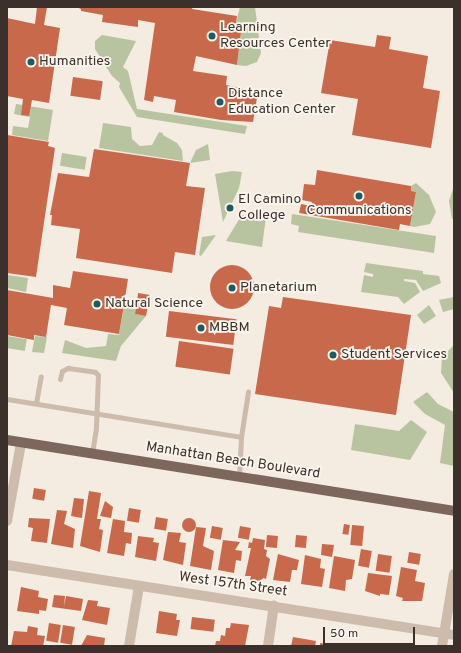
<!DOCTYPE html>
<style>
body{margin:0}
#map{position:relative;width:461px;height:653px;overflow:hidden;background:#f4ebe1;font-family:Overpass,sans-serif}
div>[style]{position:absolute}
.green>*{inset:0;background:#b8c4a0;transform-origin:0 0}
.building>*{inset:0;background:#c8694b;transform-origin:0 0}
.round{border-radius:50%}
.service>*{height:5px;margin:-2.5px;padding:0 2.5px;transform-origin:2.5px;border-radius:2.5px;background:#cdbbac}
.minor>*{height:10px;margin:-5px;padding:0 5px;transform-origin:5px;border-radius:5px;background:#cdbbac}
.primary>*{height:10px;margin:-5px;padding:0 5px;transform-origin:5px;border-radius:5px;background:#7d675c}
.dots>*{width:11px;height:11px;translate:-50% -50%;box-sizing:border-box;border:2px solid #fbf5ee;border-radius:50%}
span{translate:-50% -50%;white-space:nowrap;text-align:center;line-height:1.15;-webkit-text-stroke:3.5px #fbf5ee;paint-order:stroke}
.poi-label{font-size:14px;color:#3b302b}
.left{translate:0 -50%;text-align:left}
.street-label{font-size:14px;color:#3b302b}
.frame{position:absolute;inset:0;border:8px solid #3b302b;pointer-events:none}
.scale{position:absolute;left:323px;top:627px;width:92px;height:18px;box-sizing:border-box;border:2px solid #3b302b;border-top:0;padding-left:5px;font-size:12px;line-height:14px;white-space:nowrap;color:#3b302b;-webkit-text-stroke:3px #fbf5ee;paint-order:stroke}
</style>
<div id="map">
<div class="green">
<div style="clip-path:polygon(240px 7px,255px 7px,261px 53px,257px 62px,246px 66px,237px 65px,242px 25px,236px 23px)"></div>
<div style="clip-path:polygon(102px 35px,136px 41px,123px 67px,128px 71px,137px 109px,247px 126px,245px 134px,137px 117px,119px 87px,120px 83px,112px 76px,95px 49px,95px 41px)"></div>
<div style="clip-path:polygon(16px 104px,53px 110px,48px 141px,12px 135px,13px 126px,28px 128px,30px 117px,14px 114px)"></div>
<div style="clip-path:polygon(103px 123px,131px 127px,132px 139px,140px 146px,152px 145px,159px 132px,163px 133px,163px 135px,177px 143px,182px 150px,183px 161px,99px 148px)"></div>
<div style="clip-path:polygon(208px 144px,210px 160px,190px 163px,196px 150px)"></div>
<div style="left:62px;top:153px;width:25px;height:13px;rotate:9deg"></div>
<div style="clip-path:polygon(232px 171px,242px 172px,239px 188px,223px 222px,215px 174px)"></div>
<div style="clip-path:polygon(416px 183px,429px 195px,436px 212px,430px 224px,414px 227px,410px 226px,416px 192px,411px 191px,411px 186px)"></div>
<div style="clip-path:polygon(454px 186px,454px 218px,452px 219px,449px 201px)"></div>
<div style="clip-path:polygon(256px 212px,266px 217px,262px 247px,226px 241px,241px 216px)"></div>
<div style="clip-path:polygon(292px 214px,436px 236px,434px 253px,298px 232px,299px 226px,291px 224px)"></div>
<div style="clip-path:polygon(216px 235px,201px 256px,199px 255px,202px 237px)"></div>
<div style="clip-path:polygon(366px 263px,423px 271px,423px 274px,439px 276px,441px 283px,423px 291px,416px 280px,404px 279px,404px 281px,415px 283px,420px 292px,404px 304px,398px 297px,361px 292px,364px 275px,373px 277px,373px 274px,364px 272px)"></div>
<div style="clip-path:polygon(7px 275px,28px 278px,26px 292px,7px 288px)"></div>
<div style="clip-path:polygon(454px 297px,454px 309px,443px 312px,439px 300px)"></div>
<div style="clip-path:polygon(429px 305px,436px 316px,424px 324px,417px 315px)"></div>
<div style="clip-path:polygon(124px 306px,137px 308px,135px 314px,146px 316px,121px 346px,116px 361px,62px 353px,65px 340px,86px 348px,106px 346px,108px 334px,119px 335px)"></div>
<div style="left:7px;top:336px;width:20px;height:12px;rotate:9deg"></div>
<div style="clip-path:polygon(35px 336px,47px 337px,44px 353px,32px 352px)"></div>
<div style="clip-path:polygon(454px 345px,454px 393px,441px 373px,442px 357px)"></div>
<div style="clip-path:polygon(427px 392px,438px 404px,454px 412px,454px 466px,440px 463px,445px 425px,425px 414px,413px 402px)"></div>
<div style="clip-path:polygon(411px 420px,427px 432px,410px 460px,351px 450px,355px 424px,399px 431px)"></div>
</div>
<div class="building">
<div style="clip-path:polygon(37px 7px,47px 7px,44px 25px,60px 28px,49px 103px,32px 100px,29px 116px,21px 115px,23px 99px,7px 96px,7px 18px,35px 24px)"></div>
<div style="clip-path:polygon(76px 7px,193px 7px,192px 9px,237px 16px,236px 23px,242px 24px,237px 65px,196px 56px,193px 71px,227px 76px,226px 85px,258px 92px,253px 122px,221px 120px,174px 112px,176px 100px,154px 96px,153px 102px,144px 100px,155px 23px,138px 20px,138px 27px,102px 22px,103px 15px,81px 11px,81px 9px)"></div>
<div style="clip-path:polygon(377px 35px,391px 37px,389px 49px,428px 56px,423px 88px,440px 91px,431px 148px,352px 135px,358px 99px,321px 93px,330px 40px,375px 47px)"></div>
<div style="left:73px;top:77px;width:30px;height:19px;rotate:8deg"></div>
<div style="clip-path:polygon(7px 135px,49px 142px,48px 146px,55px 148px,36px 277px,7px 273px)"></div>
<div style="clip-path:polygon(94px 149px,190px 163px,186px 186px,205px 188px,195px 255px,175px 252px,172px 273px,76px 258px,80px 229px,51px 225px,52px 215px,50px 215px,58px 173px,89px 177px)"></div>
<div style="clip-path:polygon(317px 170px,411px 186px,411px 191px,416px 192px,410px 226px,400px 224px,399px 230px,299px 213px,301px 204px,311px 206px,312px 202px,302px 200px,304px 184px,315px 185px)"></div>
<div class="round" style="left:210px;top:265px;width:44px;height:44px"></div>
<div style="clip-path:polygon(73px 271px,128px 279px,125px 298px,137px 302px,138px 293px,150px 295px,146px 316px,135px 314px,137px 305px,124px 305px,119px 334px,64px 325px,67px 308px,51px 305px,46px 337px,34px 335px,34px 340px,7px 335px,7px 290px,53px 298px,53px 285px,70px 288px)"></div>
<div style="clip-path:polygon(283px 297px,411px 315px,396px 415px,255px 394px,269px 306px,281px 308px)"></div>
<div style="left:169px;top:311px;width:68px;height:26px;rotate:7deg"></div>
<div style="left:179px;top:341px;width:55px;height:26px;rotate:8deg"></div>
<div style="left:34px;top:488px;width:12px;height:11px;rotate:9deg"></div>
<div style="clip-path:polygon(89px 491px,101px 493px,97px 519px,101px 519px,99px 529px,103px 530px,100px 552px,80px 546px)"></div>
<div style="clip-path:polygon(74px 498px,84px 499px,82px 518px,71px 516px)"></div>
<div style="clip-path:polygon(105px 501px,113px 507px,111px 518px,100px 516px)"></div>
<div style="left:129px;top:508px;width:12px;height:13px;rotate:9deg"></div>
<div style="clip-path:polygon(57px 510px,67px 511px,64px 524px,75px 529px,73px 548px,51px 544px)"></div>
<div style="left:156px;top:517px;width:12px;height:12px;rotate:9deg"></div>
<div style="clip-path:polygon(29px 518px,50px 519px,47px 543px,31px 541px,33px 528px,28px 527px)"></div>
<div class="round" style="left:182px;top:518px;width:14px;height:14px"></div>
<div style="clip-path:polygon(113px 519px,125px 521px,124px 532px,132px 533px,131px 544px,126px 543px,124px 556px,107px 553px)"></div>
<div style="left:344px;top:524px;width:6px;height:10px;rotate:9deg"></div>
<div style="left:352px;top:525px;width:12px;height:20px;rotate:5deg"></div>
<div style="left:212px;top:526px;width:11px;height:12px;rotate:10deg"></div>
<div style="left:240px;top:526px;width:11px;height:12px;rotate:10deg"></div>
<div style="clip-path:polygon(196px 527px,206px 528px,203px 546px,214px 551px,211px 570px,190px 566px)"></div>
<div style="clip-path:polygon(168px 532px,181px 533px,179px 542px,186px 543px,183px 565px,163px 560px)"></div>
<div style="left:267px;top:535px;width:11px;height:12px;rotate:5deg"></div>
<div style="left:296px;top:535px;width:11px;height:12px;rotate:5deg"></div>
<div style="clip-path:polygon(138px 536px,154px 538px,153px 542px,159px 543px,156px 561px,135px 557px)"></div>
<div style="clip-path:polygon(253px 538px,265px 540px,264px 549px,267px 550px,266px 556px,270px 559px,266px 579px,263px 578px,262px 582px,250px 580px,251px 576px,245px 576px,251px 548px,248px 548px,249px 542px,252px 543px)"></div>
<div style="clip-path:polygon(223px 540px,240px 542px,235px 550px,242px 551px,241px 561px,236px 560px,234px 573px,218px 570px)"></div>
<div style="clip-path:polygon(322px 544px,334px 545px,332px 557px,321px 555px)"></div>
<div style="left:361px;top:549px;width:11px;height:17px;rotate:10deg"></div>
<div style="left:409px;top:552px;width:12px;height:11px;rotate:9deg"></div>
<div style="clip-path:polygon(278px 554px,299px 560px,297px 570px,292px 570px,290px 582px,273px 580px)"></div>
<div style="left:378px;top:554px;width:14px;height:17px;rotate:8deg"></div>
<div style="clip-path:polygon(305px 555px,321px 559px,320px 568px,325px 569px,322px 587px,301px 584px)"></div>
<div style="clip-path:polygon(334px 556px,355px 560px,352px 579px,346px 580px,345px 591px,329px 588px)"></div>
<div style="clip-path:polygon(401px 567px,417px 570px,415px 581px,425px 583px,422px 601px,402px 601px,403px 598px,396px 596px)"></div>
<div style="clip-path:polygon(368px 573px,392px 576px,389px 595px,380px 594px,380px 596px,365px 591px)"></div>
<div style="clip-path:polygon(21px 587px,39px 591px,38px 597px,48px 599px,46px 611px,39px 610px,39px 614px,17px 611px)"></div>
<div style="clip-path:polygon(54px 595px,65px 596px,64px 606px,66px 596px,83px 599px,81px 611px,52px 607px)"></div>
<div style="clip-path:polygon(88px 600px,98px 601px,97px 606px,110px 608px,107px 625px,82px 620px)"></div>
<div style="clip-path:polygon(159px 611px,177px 614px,176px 620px,180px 620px,177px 636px,156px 633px)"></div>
<div style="left:192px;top:617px;width:23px;height:12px;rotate:7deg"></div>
<div style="left:49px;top:623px;width:12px;height:18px;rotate:9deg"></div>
<div style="clip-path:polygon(231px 623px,249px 625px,245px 646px,215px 646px,216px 641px,220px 641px,221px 635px,225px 636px,226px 628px,230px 628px)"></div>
<div style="left:63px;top:625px;width:12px;height:18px;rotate:9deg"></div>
<div style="clip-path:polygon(28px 626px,38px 628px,37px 635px,45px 636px,43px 646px,11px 646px,14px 631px,27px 632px)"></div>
<div style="clip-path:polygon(87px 635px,105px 638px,104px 646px,81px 646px)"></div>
<div style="clip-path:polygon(293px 637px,316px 641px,315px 646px,291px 646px)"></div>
<div style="clip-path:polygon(320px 643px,335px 645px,335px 646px,320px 646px)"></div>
</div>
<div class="service">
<div style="left:60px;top:379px;width:8px;rotate:-76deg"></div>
<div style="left:62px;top:371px;width:7px;rotate:-27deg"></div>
<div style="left:68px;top:368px;width:27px;rotate:8deg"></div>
<div style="left:95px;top:372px;width:4px;rotate:45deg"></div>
<div style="left:98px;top:375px;width:53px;rotate:92.2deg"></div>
<div style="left:96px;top:428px;width:25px;rotate:99deg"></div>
<div style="left:7px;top:399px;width:237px;rotate:9.2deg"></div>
<div style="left:36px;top:403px;width:27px;rotate:-80deg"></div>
<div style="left:239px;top:476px;width:39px;rotate:-87deg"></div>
<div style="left:241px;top:437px;width:46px;rotate:-81.2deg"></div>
</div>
<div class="minor">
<div style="left:7px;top:521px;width:79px;rotate:-79.8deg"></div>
<div style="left:7px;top:565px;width:452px;rotate:8.9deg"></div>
<div style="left:129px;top:646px;width:61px;rotate:-80.5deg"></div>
<div style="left:268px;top:646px;width:41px;rotate:-81.7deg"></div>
<div style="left:442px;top:646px;width:73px;rotate:-80.5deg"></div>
</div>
<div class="primary">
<div style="left:7px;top:440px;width:453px;rotate:9deg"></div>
</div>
<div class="dots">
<div style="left:212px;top:36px;background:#1f5a5e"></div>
<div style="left:31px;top:62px;background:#1f5a5e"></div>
<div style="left:220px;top:102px;background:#1f5a5e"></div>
<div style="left:359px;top:196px;background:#1f5a5e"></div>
<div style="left:230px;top:208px;background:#1f5a5e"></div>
<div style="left:232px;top:288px;background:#1f5a5e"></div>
<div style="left:97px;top:304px;background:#1f5a5e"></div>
<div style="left:201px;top:328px;background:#1f5a5e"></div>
<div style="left:333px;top:355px;background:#1f5a5e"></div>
</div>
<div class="poi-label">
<span class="left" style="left:220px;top:36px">Learning<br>Resources Center</span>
<span class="left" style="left:39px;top:62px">Humanities</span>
<span class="left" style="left:228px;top:102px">Distance<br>Education Center</span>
<span class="left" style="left:238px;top:208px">El Camino<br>College</span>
<span style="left:359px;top:211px">Communications</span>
<span class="left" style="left:240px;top:288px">Planetarium</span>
<span class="left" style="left:105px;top:304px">Natural Science</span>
<span class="left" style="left:209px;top:328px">MBBM</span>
<span class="left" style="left:341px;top:355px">Student Services</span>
</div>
<div class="street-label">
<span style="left:233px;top:461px;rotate:9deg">Manhattan Beach Boulevard</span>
<span style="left:233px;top:585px;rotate:8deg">West 157th Street</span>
</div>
<div class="frame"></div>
<div class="scale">50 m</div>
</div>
